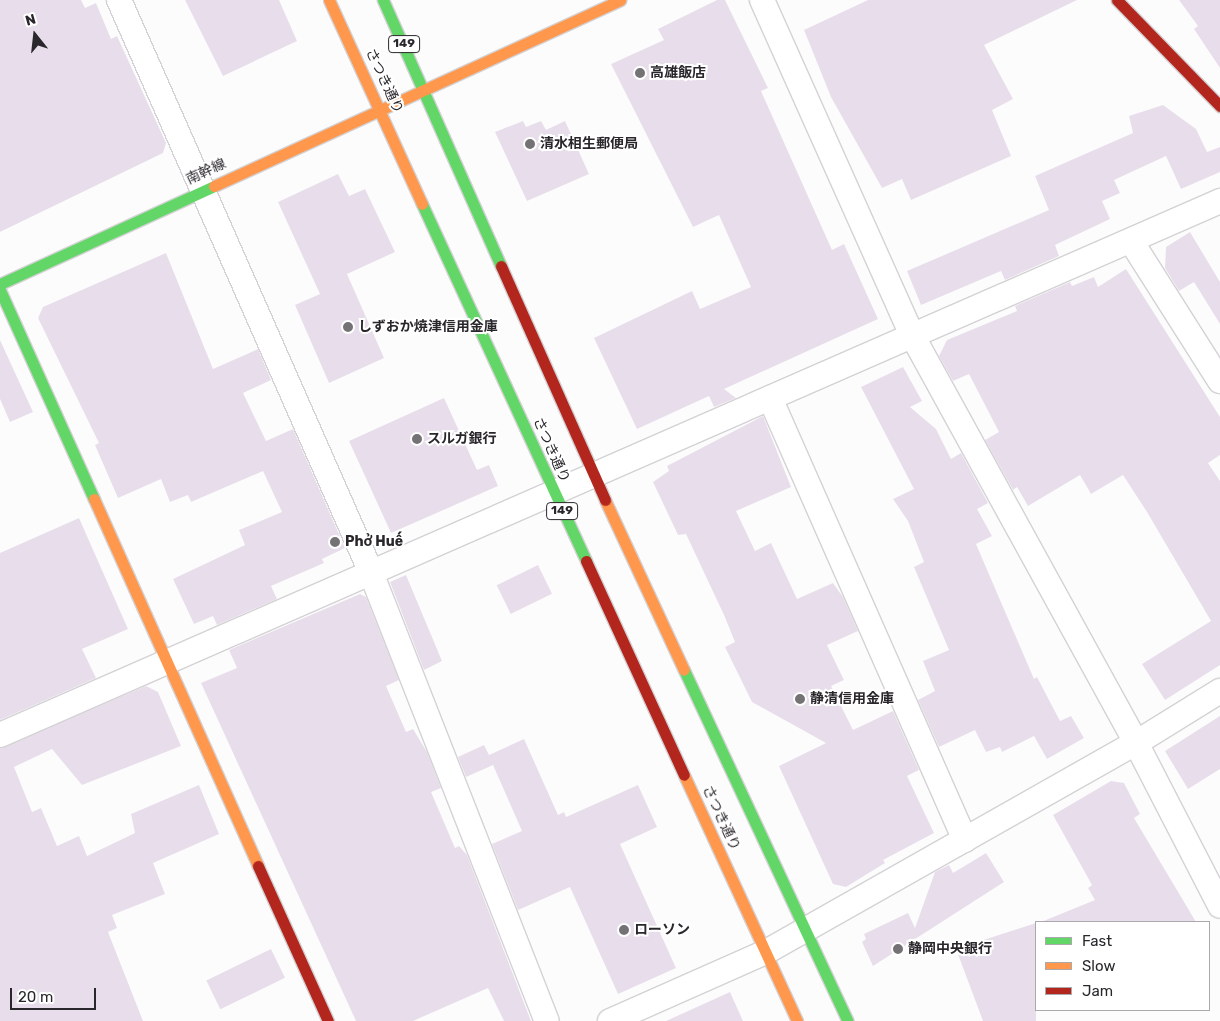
<!DOCTYPE html>
<meta charset="utf-8">
<style>
body{margin:0}
#map{position:relative;width:1220px;height:1021px;overflow:hidden;background:#fdfcfd;font-family:Rubik,"Noto Sans JP",sans-serif}
div>[style]{position:absolute}
.building>*{inset:0;background:#e8deeb;transform-origin:0 0}
.roads{filter:drop-shadow(1px 0 #d4d2d4) drop-shadow(-1px 0 #d4d2d4) drop-shadow(0 1px #d4d2d4) drop-shadow(0 -1px #d4d2d4)}
.street>*{height:24px;margin:-12px;padding:0 12px;transform-origin:12px;border-radius:12px;background:#fff}
.fast>*{height:11px;margin:-5.5px;padding:0 5.5px;transform-origin:5.5px;border-radius:5.5px;background:#63d668}
.slow>*{height:11px;margin:-5.5px;padding:0 5.5px;transform-origin:5.5px;border-radius:5.5px;background:#ff974d}
.jam>*{height:11px;margin:-5.5px;padding:0 5.5px;transform-origin:5.5px;border-radius:5.5px;background:#b3261e}
.dots>*{width:14px;height:14px;translate:-50% -50%;box-sizing:border-box;border:2px solid #fff;border-radius:50%}
span{translate:-50% -50%;white-space:nowrap;text-align:center;line-height:1.15;-webkit-text-stroke:4px #fff;paint-order:stroke}
.shield-label span{padding:1px 4px;background:#fff;border:1px solid;border-radius:4px;-webkit-text-stroke-width:0}
.shield-label{font-size:12px;color:#2a272c;font-weight:700}
.poi-label{font-size:14px;color:#2a272c;font-weight:700}
.left{translate:0 -50%;text-align:left}
.street-label{font-size:14px;color:#2a272c}
.legend{position:absolute;left:1035px;top:921px;width:175px;height:90px;box-sizing:border-box;background:#fff;border:1px solid #aaa9ab;margin:0;padding:6px 9px;list-style:none;font-size:15px;color:#2a272c}
.legend li{display:flex;align-items:center;gap:10px;height:25px}
.legend b{width:25px;border:1px solid #aaa9ab}
.north{position:absolute;left:10px;top:10px;width:50px;height:50px;-webkit-text-stroke:4px #fff;paint-order:stroke;rotate:344deg;font-size:14px;font-weight:700;line-height:20px;text-align:center;color:#2a272c}
.north::after{content:'';display:block;margin:auto;width:18px;height:22px;background:#2a272c;clip-path:polygon(50% 0,100% 100%,50% 72%,0 100%)}
.scale{position:absolute;left:10px;top:988px;width:86px;height:22px;box-sizing:border-box;border:2px solid #2a272c;border-top:0;padding-left:6px;font-size:15px;line-height:18px;white-space:nowrap;color:#2a272c;-webkit-text-stroke:4px #fff;paint-order:stroke}
</style>
<div id="map">
<div class="building">
<div style="clip-path:polygon(0 0,81px 0,85px 8px,96px 3px,111px 39px,117px 36px,166px 143px,163px 153px,0 232px)"></div>
<div style="clip-path:polygon(185px 0,279px 0,297px 41px,223px 76px)"></div>
<div style="clip-path:polygon(717px 0,725px 0,768px 88px,761px 91px,832px 250px,844px 244px,878px 319px,724px 389px,736px 398px,714px 407px,709px 396px,637px 429px,594px 338px,692px 291px,700px 309px,751px 287px,719px 215px,693px 227px,611px 64px,664px 40px,658px 29px)"></div>
<div style="clip-path:polygon(868px 0,1077px 0,984px 45px,1013px 99px,992px 110px,1011px 156px,911px 200px,902px 179px,882px 188px,831px 97px,804px 30px)"></div>
<div style="clip-path:polygon(1179px 0,1220px 0,1220px 68px,1194px 29px,1198px 26px)"></div>
<div style="clip-path:polygon(1163px 105px,1196px 129px,1207px 152px,1220px 147px,1220px 172px,1181px 189px,1166px 156px,1114px 180px,1120px 193px,1102px 201px,1110px 219px,1055px 245px,1059px 256px,1005px 280px,1001px 271px,921px 305px,907px 271px,1049px 210px,1035px 176px,1133px 133px,1129px 116px)"></div>
<div style="clip-path:polygon(523px 121px,526px 127px,541px 121px,546px 130px,565px 121px,589px 174px,527px 201px,495px 132px)"></div>
<div style="clip-path:polygon(338px 174px,349px 196px,365px 189px,395px 252px,347px 274px,384px 358px,329px 383px,295px 305px,320px 294px,278px 202px)"></div>
<div style="clip-path:polygon(1190px 232px,1220px 282px,1220px 324px,1194px 282px,1179px 291px,1165px 268px,1166px 247px)"></div>
<div style="clip-path:polygon(166px 253px,213px 369px,258px 349px,271px 380px,243px 393px,266px 441px,293px 429px,345px 548px,322px 559px,324px 563px,271px 586px,277px 599px,217px 625px,213px 616px,194px 624px,173px 579px,245px 545px,239px 530px,282px 512px,263px 471px,191px 502px,188px 495px,170px 502px,161px 479px,118px 498px,95px 445px,99px 443px,38px 318px,43px 307px)"></div>
<div style="clip-path:polygon(1126px 269px,1220px 417px,1220px 455px,1208px 463px,1220px 481px,1220px 665px,1165px 700px,1142px 664px,1211px 621px,1147px 512px,1123px 475px,1091px 494px,1080px 475px,1028px 506px,1017px 487px,1013px 490px,985px 440px,999px 432px,969px 374px,953px 381px,939px 356px,947px 340px,1017px 311px,1015px 306px,1070px 282px,1072px 286px,1094px 277px,1098px 287px)"></div>
<div style="clip-path:polygon(0 340px,33px 412px,10px 422px,0 399px)"></div>
<div style="clip-path:polygon(903px 367px,922px 401px,910px 407px,936px 429px,951px 459px,961px 453px,988px 503px,977px 509px,992px 536px,976px 544px,1034px 679px,1037px 677px,1060px 721px,1071px 716px,1084px 738px,1047px 759px,1034px 736px,1002px 752px,1000px 747px,986px 752px,975px 730px,939px 747px,918px 700px,935px 691px,923px 661px,949px 650px,914px 567px,924px 562px,908px 521px,893px 499px,914px 489px,861px 387px)"></div>
<div style="clip-path:polygon(444px 398px,477px 470px,489px 465px,498px 486px,391px 533px,349px 441px)"></div>
<div style="clip-path:polygon(763px 416px,791px 487px,736px 511px,755px 551px,771px 543px,797px 599px,833px 583px,843px 597px,858px 631px,827px 645px,844px 680px,831px 686px,853px 730px,893px 711px,919px 770px,907px 776px,934px 833px,883px 860px,885px 863px,846px 887px,833px 884px,779px 766px,826px 743px,752px 702px,725px 647px,735px 642px,724px 615px,686px 534px,678px 535px,653px 482px,669px 471px,667px 466px)"></div>
<div style="clip-path:polygon(79px 518px,128px 629px,82px 649px,96px 678px,0 720px,0 553px)"></div>
<div style="left:538px;top:565px;width:32px;height:46px;rotate:64deg"></div>
<div style="clip-path:polygon(406px 575px,442px 661px,424px 670px,390px 582px)"></div>
<div style="clip-path:polygon(360px 594px,366px 597px,399px 680px,386px 686px,406px 732px,413px 729px,427px 752px,441px 788px,431px 792px,455px 848px,459px 846px,467px 855px,531px 1021px,504px 1021px,488px 988px,413px 1021px,356px 1021px,201px 683px,237px 668px,229px 650px)"></div>
<div style="clip-path:polygon(146px 686px,158px 692px,181px 746px,82px 785px,52px 749px,14px 767px,32px 812px,41px 808px,57px 846px,79px 836px,87px 856px,135px 833px,131px 814px,199px 785px,219px 834px,153px 863px,165px 894px,112px 915px,117px 928px,108px 932px,143px 1021px,0 1021px,0 748px)"></div>
<div style="clip-path:polygon(1220px 716px,1220px 769px,1188px 789px,1165px 751px)"></div>
<div style="clip-path:polygon(524px 739px,558px 815px,564px 812px,566px 817px,638px 785px,657px 827px,620px 844px,676px 968px,618px 994px,570px 887px,518px 910px,492px 844px,522px 831px,493px 765px,466px 777px,458px 757px,484px 745px,489px 755px)"></div>
<div style="clip-path:polygon(1111px 781px,1124px 783px,1140px 814px,1134px 818px,1196px 922px,1041px 922px,1095px 900px,1088px 888px,1092px 885px,1053px 815px)"></div>
<div style="clip-path:polygon(986px 853px,1004px 882px,873px 966px,862px 942px,866px 939px,864px 934px,908px 913px,915px 928px,935px 872px,949px 865px,953px 873px)"></div>
<div style="clip-path:polygon(1036px 923px,1036px 1021px,983px 1021px,956px 949px)"></div>
<div style="left:271px;top:949px;width:32px;height:72px;rotate:64deg"></div>
<div style="clip-path:polygon(730px 992px,743px 1021px,666px 1021px)"></div>
</div>
<div class="roads">
<div class="street">
<div style="left:119px;top:0;width:623px;rotate:66.23deg"></div>
<div style="left:370px;top:570px;width:484px;rotate:68.6deg"></div>
<div style="left:762px;top:0;width:367px;rotate:65.9deg"></div>
<div style="left:912px;top:335px;width:465px;rotate:61.2deg"></div>
<div style="left:1136px;top:743px;width:183px;rotate:62.7deg"></div>
<div style="left:1131px;top:241px;width:166px;rotate:57.6deg"></div>
<div style="left:770px;top:398px;width:483px;rotate:66.2deg"></div>
<div style="left:0;top:735px;width:1332px;rotate:-23.64deg"></div>
<div style="left:610px;top:1021px;width:171px;rotate:-23.9deg"></div>
<div style="left:766px;top:952px;width:425px;rotate:-29.5deg"></div>
<div style="left:1136px;top:743px;width:99px;rotate:-31.8deg"></div>
</div>
<div class="fast">
<div style="left:383px;top:0;width:291px;rotate:66.1deg"></div>
<div style="left:422px;top:204px;width:393px;rotate:65.3deg"></div>
<div style="left:0;top:284px;width:235px;rotate:-24.6deg"></div>
<div style="left:0;top:290px;width:229px;rotate:65.8deg"></div>
<div style="left:684px;top:670px;width:387px;rotate:65deg"></div>
</div>
<div class="slow">
<div style="left:329px;top:0;width:224px;rotate:65.5deg"></div>
<div style="left:214px;top:186px;width:447px;rotate:-24.6deg"></div>
<div style="left:94px;top:499px;width:402px;rotate:65.9deg"></div>
<div style="left:605px;top:500px;width:187px;rotate:65.1deg"></div>
<div style="left:684px;top:775px;width:271px;rotate:65.3deg"></div>
</div>
<div class="jam">
<div style="left:1117px;top:0;width:148px;rotate:45.8deg"></div>
<div style="left:501px;top:266px;width:256px;rotate:66deg"></div>
<div style="left:586px;top:561px;width:235px;rotate:65.4deg"></div>
<div style="left:258px;top:866px;width:170px;rotate:65.7deg"></div>
</div>
</div>
<div class="dots">
<div style="left:640px;top:73px;background:#747275"></div>
<div style="left:530px;top:144px;background:#747275"></div>
<div style="left:348px;top:327px;background:#747275"></div>
<div style="left:417px;top:439px;background:#747275"></div>
<div style="left:335px;top:542px;background:#747275"></div>
<div style="left:800px;top:699px;background:#747275"></div>
<div style="left:624px;top:930px;background:#747275"></div>
<div style="left:898px;top:949px;background:#747275"></div>
</div>
<div class="shield-label">
<span style="left:404px;top:44px">149</span>
<span style="left:562px;top:511px">149</span>
</div>
<div class="poi-label">
<span class="left" style="left:650px;top:73px">高雄飯店</span>
<span class="left" style="left:540px;top:144px">清水相生郵便局</span>
<span class="left" style="left:358px;top:327px">しずおか焼津信用金庫</span>
<span class="left" style="left:427px;top:439px">スルガ銀行</span>
<span class="left" style="left:345px;top:542px">Phở Huế</span>
<span class="left" style="left:810px;top:699px">静清信用金庫</span>
<span class="left" style="left:634px;top:930px">ローソン</span>
<span class="left" style="left:908px;top:949px">静岡中央銀行</span>
</div>
<div class="street-label">
<span style="left:384px;top:81px;rotate:65deg">さつき通り</span>
<span style="left:206px;top:172px;rotate:-25deg">南幹線</span>
<span style="left:551px;top:450px;rotate:66deg">さつき通り</span>
<span style="left:721px;top:818px;rotate:65deg">さつき通り</span>
</div>
<ul class="legend">
<li><b style="height:6px;background:#63d668"></b>Fast</li>
<li><b style="height:6px;background:#ff974d"></b>Slow</li>
<li><b style="height:6px;background:#b3261e"></b>Jam</li>
</ul>
<div class="north">N</div>
<div class="scale">20 m</div>
</div>
